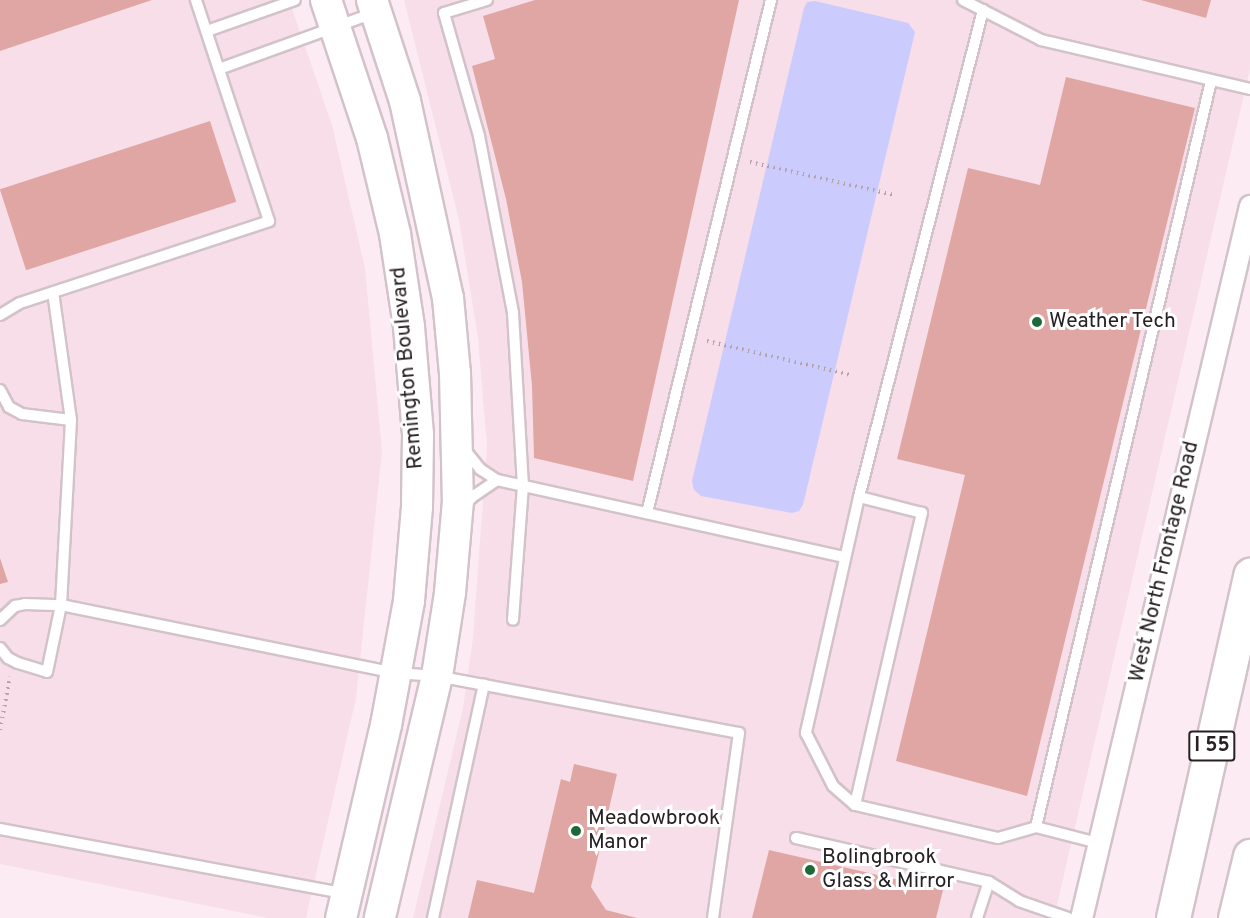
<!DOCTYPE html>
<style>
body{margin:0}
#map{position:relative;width:1250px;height:918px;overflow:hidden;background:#fcebf2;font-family:Overpass,sans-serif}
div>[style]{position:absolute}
.built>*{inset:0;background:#f7dee9}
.water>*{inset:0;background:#cccbfe}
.building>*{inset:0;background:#e0a6a3;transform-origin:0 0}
.path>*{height:4px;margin-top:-2px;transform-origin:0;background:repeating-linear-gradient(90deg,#b2a5aa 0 1.5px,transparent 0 6px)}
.roads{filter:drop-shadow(2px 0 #d2c2c9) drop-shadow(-2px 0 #d2c2c9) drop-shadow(0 2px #d2c2c9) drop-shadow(0 -2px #d2c2c9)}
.lane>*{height:10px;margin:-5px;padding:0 5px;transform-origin:5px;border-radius:5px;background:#fff}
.street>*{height:21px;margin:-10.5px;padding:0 10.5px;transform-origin:10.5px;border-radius:10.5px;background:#fff}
.secondary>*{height:30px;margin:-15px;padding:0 15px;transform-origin:15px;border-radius:15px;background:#fff}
.highway>*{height:33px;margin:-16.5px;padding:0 16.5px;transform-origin:16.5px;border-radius:16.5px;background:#fff}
.dots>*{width:16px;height:16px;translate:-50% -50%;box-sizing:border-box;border:3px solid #fff;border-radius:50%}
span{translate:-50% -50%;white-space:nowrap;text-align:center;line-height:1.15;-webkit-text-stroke:6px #fff;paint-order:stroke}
.shield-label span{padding:2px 4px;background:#fff;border:2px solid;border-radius:4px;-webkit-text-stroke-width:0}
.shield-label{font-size:20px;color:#272123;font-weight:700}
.poi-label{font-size:21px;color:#272123}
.left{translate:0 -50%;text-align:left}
.street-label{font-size:21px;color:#272123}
</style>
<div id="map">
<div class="built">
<div style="clip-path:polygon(0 0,289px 0,332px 125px,365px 268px,382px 452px,356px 698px,306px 918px,268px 918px,0 864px)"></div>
<div style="clip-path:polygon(404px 0,1250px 0,1250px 69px,1054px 918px,413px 918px,463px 708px,473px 638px,487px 446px,478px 338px,459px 220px)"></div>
</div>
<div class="water">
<div style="clip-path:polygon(815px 1px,908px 23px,915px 32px,803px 505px,799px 511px,792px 513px,701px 496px,694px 490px,692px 481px,804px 8px,807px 2px)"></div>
</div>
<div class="building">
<div style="clip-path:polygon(0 0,152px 0,0 51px)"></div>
<div style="clip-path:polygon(535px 0,739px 0,633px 481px,534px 458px,532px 386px,522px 282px,506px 199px,472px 66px,495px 59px,483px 16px)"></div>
<div style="clip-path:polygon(1141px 0,1211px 0,1206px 18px)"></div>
<div style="clip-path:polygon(1066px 77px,1195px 108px,1027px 796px,896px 761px,965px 475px,897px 459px,968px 168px,1040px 185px)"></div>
<div style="left:210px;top:121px;width:85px;height:221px;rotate:72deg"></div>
<div style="clip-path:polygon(0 558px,8px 582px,0 584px)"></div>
<div style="clip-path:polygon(574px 764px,617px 774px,591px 887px,606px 910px,637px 918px,468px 918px,477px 880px,534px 893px,561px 779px,570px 782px)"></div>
<div style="clip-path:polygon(769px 850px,943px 890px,936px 918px,752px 918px)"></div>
</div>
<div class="path">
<div style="left:750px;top:162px;width:148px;rotate:12.9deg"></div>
<div style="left:707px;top:341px;width:148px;rotate:13.3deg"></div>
<div style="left:0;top:730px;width:54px;rotate:-79.3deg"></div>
</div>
<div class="roads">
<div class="lane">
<div style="left:487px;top:0;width:45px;rotate:163.2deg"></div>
<div style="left:444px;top:13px;width:128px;rotate:74.1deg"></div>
<div style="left:479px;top:136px;width:180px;rotate:79.1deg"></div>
<div style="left:513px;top:313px;width:173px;rotate:86.7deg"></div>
<div style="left:523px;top:486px;width:134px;rotate:94.3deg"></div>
<div style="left:963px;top:0;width:88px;rotate:27.1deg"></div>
<div style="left:1041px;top:40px;width:215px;rotate:13.2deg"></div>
<div style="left:983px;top:10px;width:503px;rotate:104.29deg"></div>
<div style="left:859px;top:497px;width:242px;rotate:102.7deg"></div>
<div style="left:806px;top:733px;width:59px;rotate:63deg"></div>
<div style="left:833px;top:786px;width:29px;rotate:41deg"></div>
<div style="left:855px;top:805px;width:147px;rotate:13deg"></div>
<div style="left:998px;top:838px;width:40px;rotate:-16deg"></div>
<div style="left:1036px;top:827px;width:64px;rotate:14.5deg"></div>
<div style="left:207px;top:31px;width:93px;rotate:-19.4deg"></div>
<div style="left:219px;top:69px;width:165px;rotate:-19.9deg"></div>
<div style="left:0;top:315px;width:23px;rotate:-31deg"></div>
<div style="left:20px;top:303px;width:262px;rotate:-18.2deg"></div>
<div style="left:269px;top:221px;width:233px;rotate:-108.3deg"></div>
<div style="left:0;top:390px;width:19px;rotate:62deg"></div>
<div style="left:9px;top:407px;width:15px;rotate:28deg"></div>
<div style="left:22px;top:414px;width:49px;rotate:7deg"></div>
<div style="left:71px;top:420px;width:129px;rotate:-98deg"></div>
<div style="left:464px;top:449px;width:26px;rotate:51deg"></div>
<div style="left:480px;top:469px;width:20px;rotate:33deg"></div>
<div style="left:497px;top:480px;width:356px;rotate:12.5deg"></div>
<div style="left:464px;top:506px;width:12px;rotate:-48deg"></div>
<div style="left:472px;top:497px;width:30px;rotate:-34deg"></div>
<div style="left:647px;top:513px;width:528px;rotate:-76.41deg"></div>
<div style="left:0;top:620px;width:21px;rotate:-43deg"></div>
<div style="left:15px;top:606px;width:10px;rotate:-11deg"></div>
<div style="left:25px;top:604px;width:36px;rotate:2deg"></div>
<div style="left:61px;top:605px;width:342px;rotate:11.5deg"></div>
<div style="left:396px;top:673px;width:41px;rotate:4.2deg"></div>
<div style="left:437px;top:676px;width:307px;rotate:10.7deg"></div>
<div style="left:739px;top:733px;width:187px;rotate:98deg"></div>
<div style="left:0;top:648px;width:13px;rotate:51deg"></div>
<div style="left:8px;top:658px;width:11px;rotate:27deg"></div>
<div style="left:18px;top:663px;width:30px;rotate:17deg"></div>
<div style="left:47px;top:672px;width:68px;rotate:-78.2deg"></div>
<div style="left:61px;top:605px;width:185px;rotate:-86.9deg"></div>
<div style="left:855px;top:805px;width:300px;rotate:-77.1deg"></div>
<div style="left:922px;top:513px;width:65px;rotate:-165.7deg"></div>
<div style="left:1036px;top:827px;width:766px;rotate:-76.8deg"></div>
<div style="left:0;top:829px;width:352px;rotate:10.6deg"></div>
<div style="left:796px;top:838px;width:198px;rotate:12.8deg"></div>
<div style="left:433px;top:918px;width:239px;rotate:-77.7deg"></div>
<div style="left:977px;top:918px;width:38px;rotate:-72deg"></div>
<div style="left:989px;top:882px;width:36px;rotate:32deg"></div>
<div style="left:1019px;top:901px;width:52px;rotate:19.1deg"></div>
</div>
<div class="street">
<div style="left:1081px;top:918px;width:732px;rotate:-76.65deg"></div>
</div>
<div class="secondary">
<div style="left:326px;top:0;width:145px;rotate:71.6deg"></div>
<div style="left:372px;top:138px;width:99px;rotate:76.5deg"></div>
<div style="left:395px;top:234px;width:94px;rotate:81.4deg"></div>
<div style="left:409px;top:327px;width:108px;rotate:85.2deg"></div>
<div style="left:418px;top:435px;width:72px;rotate:90.8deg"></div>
<div style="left:417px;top:507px;width:94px;rotate:94.9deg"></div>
<div style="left:409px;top:601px;width:126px;rotate:100.5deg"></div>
<div style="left:386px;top:725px;width:198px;rotate:103.1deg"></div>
<div style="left:372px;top:0;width:106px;rotate:71.9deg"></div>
<div style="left:405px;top:101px;width:202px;rotate:77.7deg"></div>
<div style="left:448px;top:298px;width:75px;rotate:84.7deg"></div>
<div style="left:455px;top:373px;width:128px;rotate:88.7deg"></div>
<div style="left:458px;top:501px;width:92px;rotate:95deg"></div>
<div style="left:450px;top:593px;width:84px;rotate:98.9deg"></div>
<div style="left:437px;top:676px;width:249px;rotate:103.3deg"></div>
</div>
<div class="highway">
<div style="left:1173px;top:918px;width:352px;rotate:-77.3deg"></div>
<div style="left:1235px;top:918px;width:64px;rotate:-76.4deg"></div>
</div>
</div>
<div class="dots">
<div style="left:1037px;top:322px;background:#1e6938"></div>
<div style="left:576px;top:831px;background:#1e6938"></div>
<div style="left:810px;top:870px;background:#1e6938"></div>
</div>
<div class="shield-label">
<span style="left:1212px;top:746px">I 55</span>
</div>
<div class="poi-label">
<span class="left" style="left:1049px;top:322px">Weather Tech</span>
<span class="left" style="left:588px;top:831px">Meadowbrook<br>Manor</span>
<span class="left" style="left:822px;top:870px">Bolingbrook<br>Glass &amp; Mirror</span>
</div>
<div class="street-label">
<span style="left:408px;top:368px;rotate:-95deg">Remington Boulevard</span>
<span style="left:1165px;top:562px;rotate:-77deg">West North Frontage Road</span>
</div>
</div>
